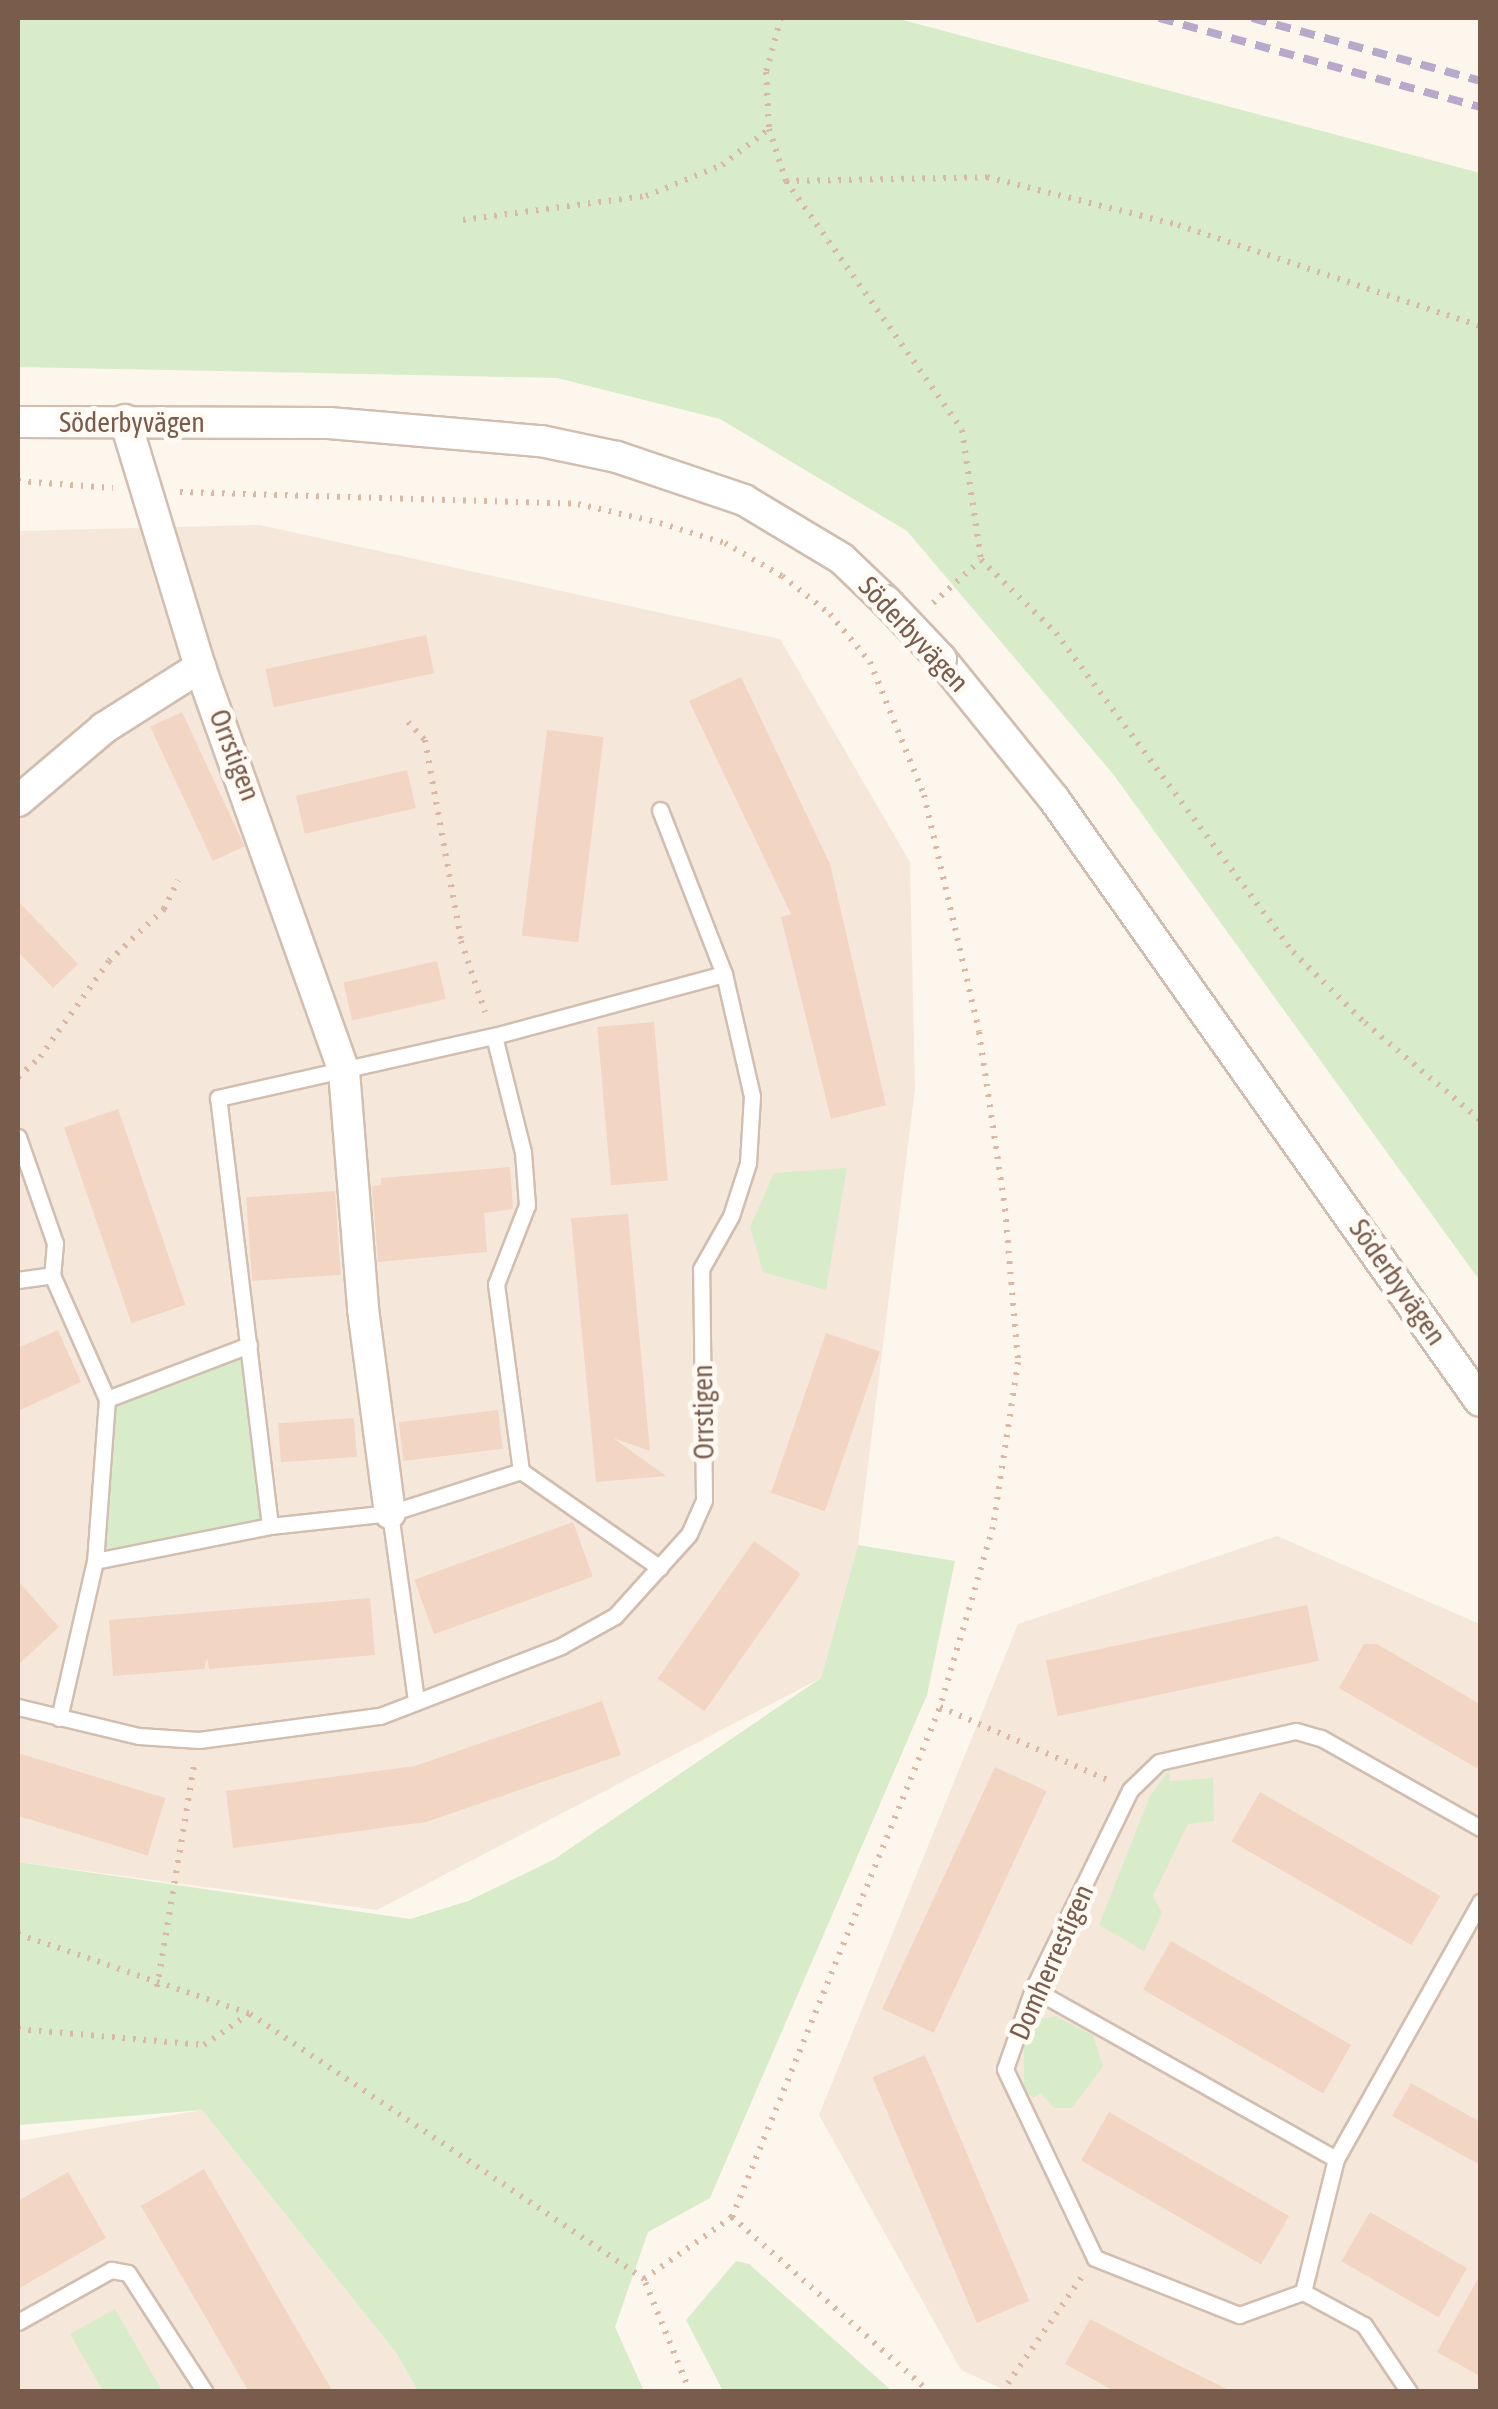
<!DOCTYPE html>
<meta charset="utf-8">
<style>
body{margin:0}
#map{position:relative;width:1498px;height:2409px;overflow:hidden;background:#fdf6ec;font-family:"Asap Condensed",sans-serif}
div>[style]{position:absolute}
.residential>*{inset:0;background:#f5e8da}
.green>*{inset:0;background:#d8ecc9}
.building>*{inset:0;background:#f3d5c3;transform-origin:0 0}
.path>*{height:6px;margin-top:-3px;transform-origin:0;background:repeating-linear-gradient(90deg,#d9b8a5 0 2.5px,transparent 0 10.5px)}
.roads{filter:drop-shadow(2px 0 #d1beb0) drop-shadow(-2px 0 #d1beb0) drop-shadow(0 2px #d1beb0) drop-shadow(0 -2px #d1beb0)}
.lane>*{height:15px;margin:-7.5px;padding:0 7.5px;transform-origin:7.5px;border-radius:7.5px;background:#fff}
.street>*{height:30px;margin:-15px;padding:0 15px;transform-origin:15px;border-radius:15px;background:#fff}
.rail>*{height:8px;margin-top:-4px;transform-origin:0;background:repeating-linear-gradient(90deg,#b9a8c9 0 15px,transparent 0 25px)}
.bridges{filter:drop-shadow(2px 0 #d1beb0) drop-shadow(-2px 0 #d1beb0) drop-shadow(0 2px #d1beb0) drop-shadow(0 -2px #d1beb0)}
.street-bridge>*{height:30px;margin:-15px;padding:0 15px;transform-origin:15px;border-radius:15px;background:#fff}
span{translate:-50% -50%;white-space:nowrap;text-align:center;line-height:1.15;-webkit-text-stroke:10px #fffaf3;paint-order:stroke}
.street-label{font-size:28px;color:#7a5c4d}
.frame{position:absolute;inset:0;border:20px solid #7a5c4d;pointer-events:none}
</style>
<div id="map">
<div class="residential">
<div style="clip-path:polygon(260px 525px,780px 639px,910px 862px,915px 1089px,858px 1545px,821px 1678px,377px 1910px,18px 1862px,18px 531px)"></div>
<div style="clip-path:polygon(1277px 1536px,1480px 1624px,1480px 2391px,1007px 2391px,961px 2370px,819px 2115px,1018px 1624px)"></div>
<div style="clip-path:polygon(202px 2110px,397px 2354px,418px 2391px,18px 2392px,18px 2141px)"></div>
</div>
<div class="green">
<div style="clip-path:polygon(18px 18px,895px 18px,1480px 173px,1480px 1281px,1113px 774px,907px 531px,720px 419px,557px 378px,18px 367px)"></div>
<div style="clip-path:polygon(847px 1168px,826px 1290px,763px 1272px,750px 1227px,774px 1173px)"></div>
<div style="clip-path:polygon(249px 1345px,270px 1526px,95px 1561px,107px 1399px)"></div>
<div style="clip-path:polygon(858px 1545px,955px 1561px,927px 1695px,710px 2198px,648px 2232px,615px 2327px,644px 2391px,418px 2391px,397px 2354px,202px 2110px,18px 2125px,18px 1862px,410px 1919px,468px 1901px,553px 1860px,821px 1678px)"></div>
<div style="clip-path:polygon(1169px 1770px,1170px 1781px,1213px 1778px,1214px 1821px,1188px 1824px,1153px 1896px,1162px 1913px,1144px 1951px,1099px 1925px,1150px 1796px)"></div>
<div style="clip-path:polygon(1055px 2016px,1093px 2035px,1103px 2066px,1072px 2108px,1054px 2108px,1041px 2093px,1033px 2098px,1024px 2090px,1024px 2037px,1039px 2020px)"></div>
<div style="clip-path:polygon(736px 2261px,749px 2264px,892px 2391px,723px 2391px,686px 2320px)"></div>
<div style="clip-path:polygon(115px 2309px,162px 2391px,103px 2391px,70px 2334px)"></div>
</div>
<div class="building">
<div style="left:426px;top:635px;width:39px;height:164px;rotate:78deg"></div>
<div style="clip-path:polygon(741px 677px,830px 864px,886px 1105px,831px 1119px,781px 917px,791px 914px,689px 701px)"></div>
<div style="left:182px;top:712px;width:148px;height:35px;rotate:65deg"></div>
<div style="left:547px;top:730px;width:57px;height:207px;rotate:7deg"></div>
<div style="left:407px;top:770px;width:39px;height:114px;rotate:77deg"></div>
<div style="clip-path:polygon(18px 901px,78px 964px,53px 988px,18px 952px)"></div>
<div style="left:437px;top:961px;width:39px;height:96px;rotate:77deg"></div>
<div style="left:654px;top:1022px;width:159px;height:57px;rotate:85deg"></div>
<div style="left:118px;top:1109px;width:207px;height:57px;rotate:71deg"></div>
<div style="clip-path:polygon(510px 1167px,513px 1209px,484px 1213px,487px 1252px,378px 1262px,372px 1186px,381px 1185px,381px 1178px)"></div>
<div style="left:335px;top:1191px;width:84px;height:89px;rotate:86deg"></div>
<div style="clip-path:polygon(628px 1214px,650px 1451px,613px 1438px,666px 1476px,596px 1482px,571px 1218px)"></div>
<div style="clip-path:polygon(58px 1330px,81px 1382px,18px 1411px,18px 1348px)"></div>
<div style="left:826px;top:1333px;width:57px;height:169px;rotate:19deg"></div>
<div style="left:498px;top:1410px;width:39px;height:100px;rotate:83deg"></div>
<div style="left:354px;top:1418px;width:39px;height:76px;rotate:86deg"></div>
<div style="left:573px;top:1522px;width:58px;height:169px;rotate:70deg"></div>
<div style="left:754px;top:1541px;width:57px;height:168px;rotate:35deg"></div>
<div style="clip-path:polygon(18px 1581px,59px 1627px,18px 1665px)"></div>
<div style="clip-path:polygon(370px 1598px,375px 1655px,209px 1669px,207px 1658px,204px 1669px,113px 1676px,109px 1620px)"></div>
<div style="left:1307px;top:1605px;width:57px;height:267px;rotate:78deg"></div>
<div style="clip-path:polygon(1364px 1644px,1377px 1644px,1480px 1704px,1480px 1770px,1339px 1688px)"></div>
<div style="clip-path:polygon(602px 1701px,621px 1755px,426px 1822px,233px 1848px,226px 1791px,415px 1766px)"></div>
<div style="left:18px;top:1753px;width:154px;height:60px;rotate:17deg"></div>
<div style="left:995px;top:1767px;width:57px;height:267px;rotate:25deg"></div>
<div style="left:1260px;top:1792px;width:208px;height:57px;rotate:30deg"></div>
<div style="left:1171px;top:1941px;width:208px;height:56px;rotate:30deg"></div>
<div style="left:925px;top:2055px;width:267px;height:57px;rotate:67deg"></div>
<div style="clip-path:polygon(1411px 2083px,1480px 2122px,1480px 2165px,1392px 2116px)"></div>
<div style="left:1109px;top:2112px;width:208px;height:56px;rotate:30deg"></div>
<div style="clip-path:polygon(204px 2169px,333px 2392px,249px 2392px,141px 2206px)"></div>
<div style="clip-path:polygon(68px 2172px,106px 2238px,18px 2289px,18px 2201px)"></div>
<div style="left:1370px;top:2212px;width:112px;height:57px;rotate:30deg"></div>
<div style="clip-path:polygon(1480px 2275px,1480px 2376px,1437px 2352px)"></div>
<div style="clip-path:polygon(1090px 2319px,1168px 2360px,1233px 2392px,1116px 2392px,1065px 2364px)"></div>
</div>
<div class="path">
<div style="left:781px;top:18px;width:56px;rotate:105.5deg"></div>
<div style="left:766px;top:72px;width:57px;rotate:87deg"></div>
<div style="left:769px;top:129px;width:55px;rotate:71.9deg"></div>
<div style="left:786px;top:181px;width:305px;rotate:54.7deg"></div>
<div style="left:962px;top:430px;width:131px;rotate:81.7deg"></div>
<div style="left:981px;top:560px;width:105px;rotate:44.2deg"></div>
<div style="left:1056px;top:633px;width:397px;rotate:53.4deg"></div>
<div style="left:1293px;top:952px;width:101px;rotate:44.6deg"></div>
<div style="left:1365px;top:1023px;width:150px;rotate:40.1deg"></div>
<div style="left:786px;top:181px;width:201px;rotate:-1.1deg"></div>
<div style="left:987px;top:177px;width:197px;rotate:14.1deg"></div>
<div style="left:1178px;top:225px;width:318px;rotate:18.5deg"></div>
<div style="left:463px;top:220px;width:185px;rotate:-7.5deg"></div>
<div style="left:646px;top:196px;width:82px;rotate:-22.2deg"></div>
<div style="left:722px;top:165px;width:59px;rotate:-37.5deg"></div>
<div style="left:18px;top:481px;width:95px;rotate:4.2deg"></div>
<div style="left:180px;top:492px;width:398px;rotate:1.7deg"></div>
<div style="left:578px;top:504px;width:84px;rotate:13deg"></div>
<div style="left:660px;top:523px;width:68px;rotate:17.1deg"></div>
<div style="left:725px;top:543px;width:66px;rotate:30.1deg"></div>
<div style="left:782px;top:576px;width:61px;rotate:38.4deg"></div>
<div style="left:830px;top:614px;width:62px;rotate:50.2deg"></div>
<div style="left:870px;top:662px;width:144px;rotate:67.9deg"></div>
<div style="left:924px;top:795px;width:243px;rotate:76.9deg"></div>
<div style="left:979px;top:1032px;width:179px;rotate:81.6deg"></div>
<div style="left:1005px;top:1209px;width:154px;rotate:85.1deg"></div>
<div style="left:1018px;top:1362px;width:167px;rotate:98.6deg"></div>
<div style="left:993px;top:1527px;width:188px;rotate:106.4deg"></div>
<div style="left:933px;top:603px;width:64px;rotate:-41.9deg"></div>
<div style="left:408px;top:722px;width:25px;rotate:47deg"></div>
<div style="left:425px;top:740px;width:204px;rotate:79.8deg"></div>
<div style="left:461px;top:941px;width:75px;rotate:71.3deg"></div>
<div style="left:18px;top:1077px;width:30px;rotate:-42deg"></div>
<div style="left:40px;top:1057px;width:118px;rotate:-54.3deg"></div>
<div style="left:109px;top:961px;width:76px;rotate:-43.4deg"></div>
<div style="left:164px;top:909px;width:32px;rotate:-64deg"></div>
<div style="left:18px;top:1934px;width:245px;rotate:19deg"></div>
<div style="left:250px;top:2014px;width:475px;rotate:33.9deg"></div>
<div style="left:157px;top:1987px;width:223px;rotate:-80.5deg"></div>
<div style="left:18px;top:2029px;width:187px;rotate:4.9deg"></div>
<div style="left:204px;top:2045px;width:55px;rotate:-34.6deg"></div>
<div style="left:732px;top:2217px;width:551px;rotate:-67.81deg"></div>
<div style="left:940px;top:1707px;width:183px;rotate:23.5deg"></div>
<div style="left:690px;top:2392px;width:122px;rotate:-112.2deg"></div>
<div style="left:644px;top:2279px;width:108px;rotate:-35.2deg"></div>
<div style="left:732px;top:2217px;width:264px;rotate:41.5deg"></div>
<div style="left:1002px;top:2392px;width:139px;rotate:-55.3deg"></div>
</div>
<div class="roads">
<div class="lane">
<div style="left:494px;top:1036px;width:120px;rotate:76deg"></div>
<div style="left:523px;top:1152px;width:53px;rotate:85.7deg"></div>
<div style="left:527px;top:1205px;width:85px;rotate:111.4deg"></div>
<div style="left:496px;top:1284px;width:189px;rotate:82.4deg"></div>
<div style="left:521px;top:1471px;width:169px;rotate:34.9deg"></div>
<div style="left:18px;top:1137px;width:112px;rotate:70.8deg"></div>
<div style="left:55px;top:1243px;width:32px;rotate:95deg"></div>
<div style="left:52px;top:1275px;width:136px;rotate:66.1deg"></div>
<div style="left:107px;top:1399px;width:162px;rotate:94.2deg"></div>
<div style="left:95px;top:1561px;width:161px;rotate:102.9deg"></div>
<div style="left:18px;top:1280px;width:34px;rotate:-8deg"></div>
<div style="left:107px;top:1399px;width:152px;rotate:-20.8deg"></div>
<div style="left:390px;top:1513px;width:190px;rotate:82.1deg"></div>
<div style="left:270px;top:1526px;width:431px;rotate:-96.9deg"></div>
<div style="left:218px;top:1098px;width:283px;rotate:-12.7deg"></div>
<div style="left:494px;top:1036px;width:238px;rotate:-15.1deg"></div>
<div style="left:95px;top:1561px;width:178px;rotate:-11.3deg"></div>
<div style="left:270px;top:1526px;width:121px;rotate:-6.2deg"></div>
<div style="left:390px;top:1513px;width:138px;rotate:-17.8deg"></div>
<div style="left:18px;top:1707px;width:124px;rotate:13.5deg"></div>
<div style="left:139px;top:1736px;width:60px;rotate:3.8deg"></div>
<div style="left:199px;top:1740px;width:183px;rotate:-7.6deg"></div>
<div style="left:380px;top:1716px;width:194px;rotate:-21.1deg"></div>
<div style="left:561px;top:1646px;width:62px;rotate:-29.1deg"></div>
<div style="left:615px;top:1616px;width:110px;rotate:-47.9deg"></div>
<div style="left:689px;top:1534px;width:37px;rotate:-66deg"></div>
<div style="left:704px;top:1500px;width:231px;rotate:-90.7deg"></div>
<div style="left:701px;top:1269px;width:61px;rotate:-60.5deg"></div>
<div style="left:731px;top:1216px;width:56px;rotate:-72.2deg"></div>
<div style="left:748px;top:1163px;width:67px;rotate:-86.6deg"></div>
<div style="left:752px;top:1096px;width:125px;rotate:-102.9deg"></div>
<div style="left:724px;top:974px;width:176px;rotate:-111.3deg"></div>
<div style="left:1033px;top:1989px;width:347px;rotate:29.3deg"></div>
<div style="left:1303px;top:2292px;width:137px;rotate:-76.1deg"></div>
<div style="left:1336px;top:2159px;width:295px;rotate:-60.7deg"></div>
<div style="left:18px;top:2322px;width:107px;rotate:-29.2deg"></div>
<div style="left:111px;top:2270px;width:17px;rotate:10deg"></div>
<div style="left:128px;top:2273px;width:142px;rotate:57.1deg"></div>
<div style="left:1409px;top:2392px;width:81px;rotate:-123.9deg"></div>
<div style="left:1364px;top:2325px;width:69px;rotate:-151.6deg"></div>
<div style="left:1303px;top:2292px;width:68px;rotate:160.2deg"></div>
<div style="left:1239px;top:2315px;width:155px;rotate:-158.4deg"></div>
<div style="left:1095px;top:2258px;width:209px;rotate:-115.5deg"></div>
<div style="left:1005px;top:2069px;width:85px;rotate:-70.7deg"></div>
<div style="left:1033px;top:1989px;width:221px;rotate:-64deg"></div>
<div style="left:1130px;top:1790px;width:40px;rotate:-44deg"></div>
<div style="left:1159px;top:1762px;width:140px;rotate:-12.8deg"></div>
<div style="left:1296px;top:1731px;width:26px;rotate:16deg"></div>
<div style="left:1321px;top:1738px;width:183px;rotate:29.5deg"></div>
</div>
<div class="street">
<div style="left:125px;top:420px;width:258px;rotate:73.1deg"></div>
<div style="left:200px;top:667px;width:429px;rotate:70.4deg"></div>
<div style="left:344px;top:1071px;width:239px;rotate:85.4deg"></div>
<div style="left:363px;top:1309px;width:206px;rotate:82.5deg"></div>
<div style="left:18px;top:422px;width:311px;rotate:0.2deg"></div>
<div style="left:329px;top:423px;width:213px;rotate:4.9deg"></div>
<div style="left:541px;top:441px;width:78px;rotate:11.9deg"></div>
<div style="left:617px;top:457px;width:134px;rotate:18.7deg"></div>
<div style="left:744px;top:500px;width:114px;rotate:31deg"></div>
<div style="left:842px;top:559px;width:61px;rotate:43.7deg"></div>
<div style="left:941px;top:659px;width:180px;rotate:51.1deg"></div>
<div style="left:1054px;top:799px;width:737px;rotate:54.72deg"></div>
<div style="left:18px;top:801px;width:113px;rotate:-40.3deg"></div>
<div style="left:104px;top:728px;width:114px;rotate:-32.4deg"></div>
</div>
</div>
<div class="rail">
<div style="left:1159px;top:18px;width:333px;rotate:15.5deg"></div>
<div style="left:1252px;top:18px;width:237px;rotate:15.4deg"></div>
</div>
<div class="bridges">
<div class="street-bridge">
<div style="left:886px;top:601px;width:80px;rotate:46.5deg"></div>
</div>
</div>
<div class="street-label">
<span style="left:132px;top:422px">Söderbyvägen</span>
<span style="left:914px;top:634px;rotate:47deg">Söderbyvägen</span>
<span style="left:235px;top:755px;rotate:69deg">Orrstigen</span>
<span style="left:1398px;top:1282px;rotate:55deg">Söderbyvägen</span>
<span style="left:703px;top:1412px;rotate:-91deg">Orrstigen</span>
<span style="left:1051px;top:1962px;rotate:-66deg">Domherrestigen</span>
</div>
<div class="frame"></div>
</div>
